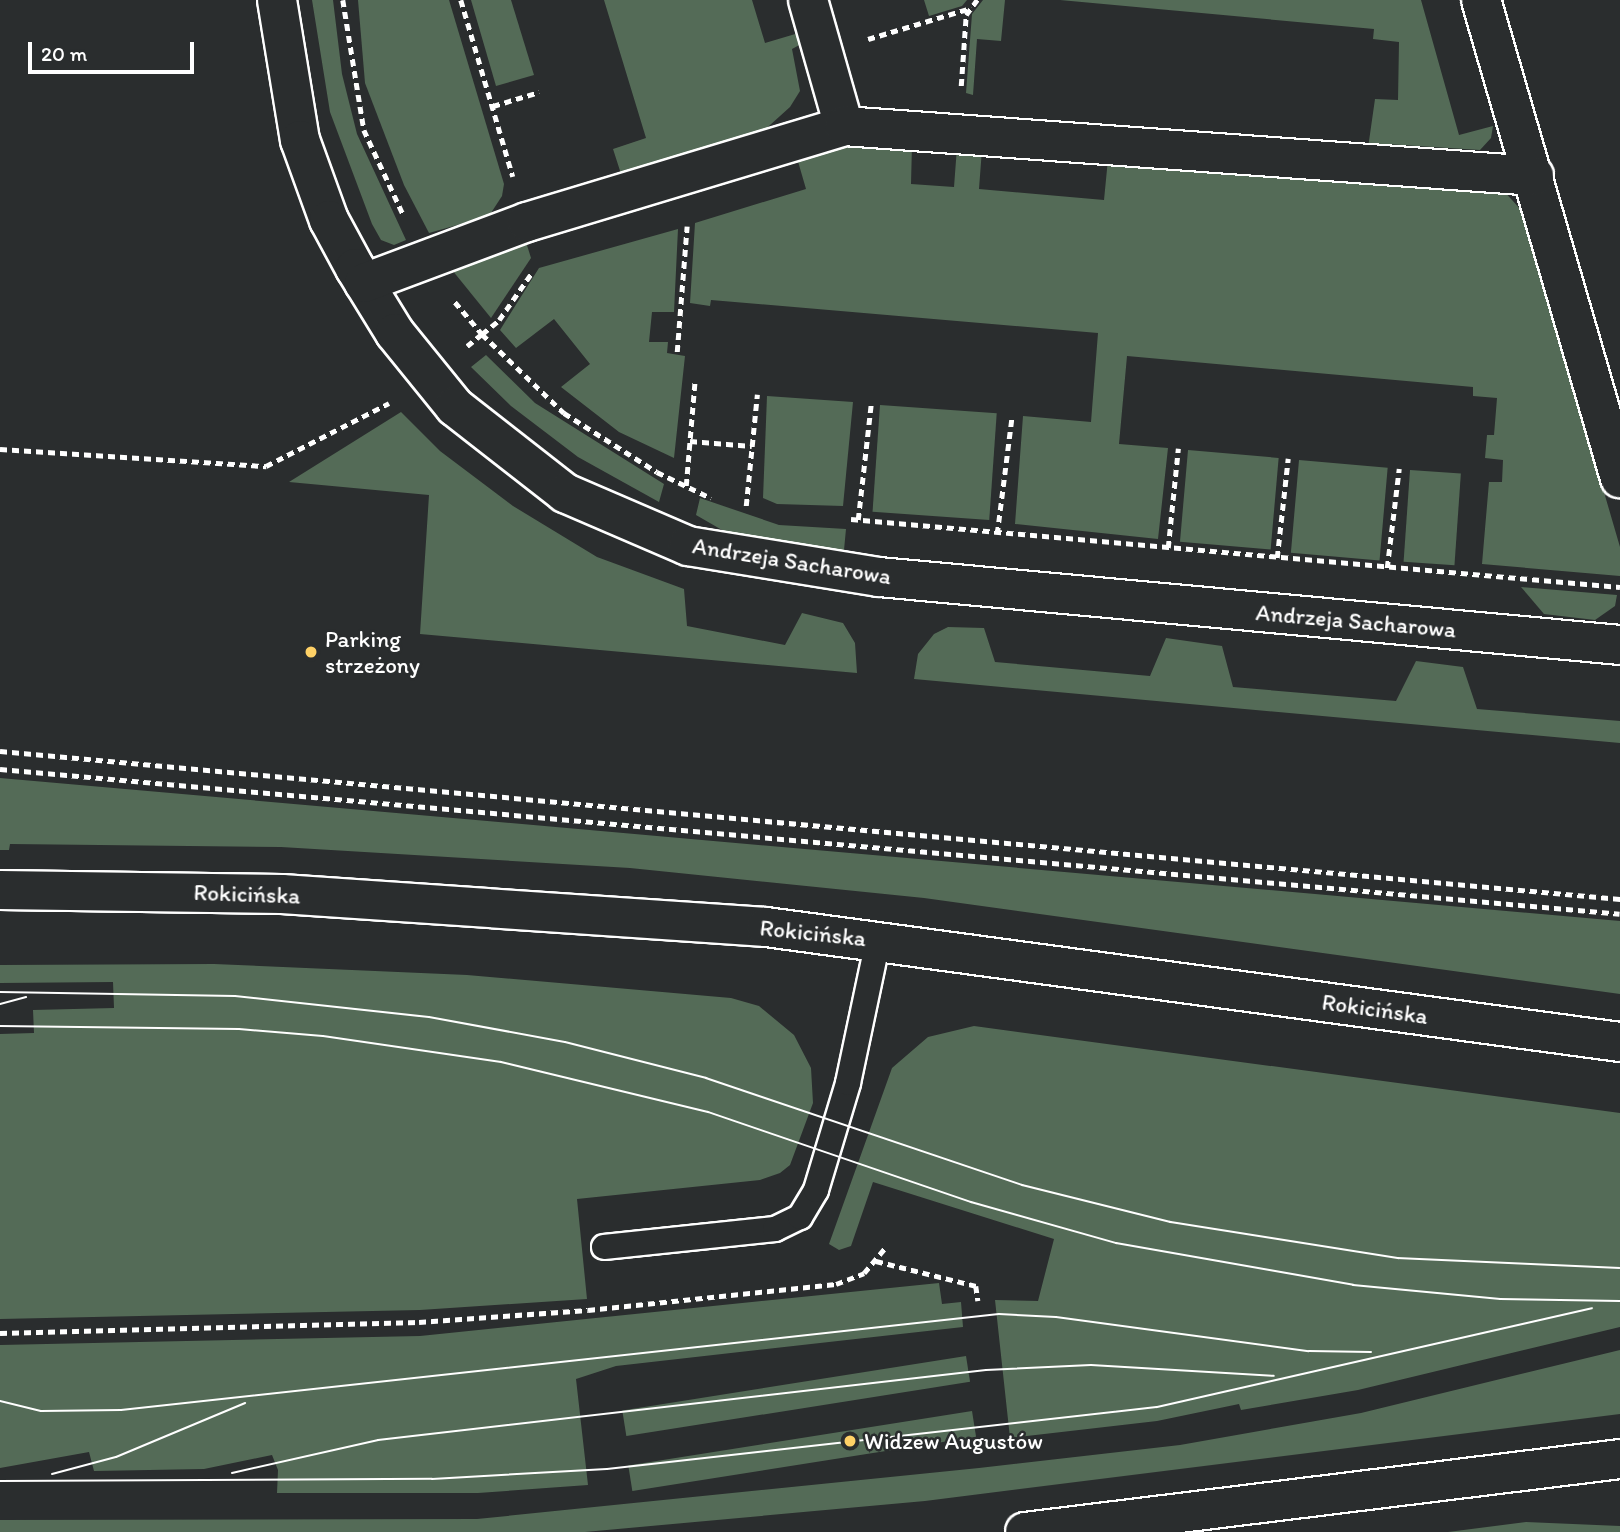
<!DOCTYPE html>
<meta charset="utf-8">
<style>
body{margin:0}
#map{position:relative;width:1620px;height:1532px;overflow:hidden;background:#2a2d2e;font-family:Itim,sans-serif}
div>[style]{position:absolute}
.green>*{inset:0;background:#546b57;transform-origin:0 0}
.path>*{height:4.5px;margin-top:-2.25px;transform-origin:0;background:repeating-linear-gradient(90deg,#fff 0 7px,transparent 0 12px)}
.roads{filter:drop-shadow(2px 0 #fff) drop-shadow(-2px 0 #fff) drop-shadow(0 2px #fff) drop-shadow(0 -2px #fff)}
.service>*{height:24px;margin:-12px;padding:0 12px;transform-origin:12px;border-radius:12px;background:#2a2d2e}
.minor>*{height:38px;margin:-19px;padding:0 19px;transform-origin:19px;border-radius:19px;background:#2a2d2e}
.secondary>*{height:38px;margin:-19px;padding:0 19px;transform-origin:19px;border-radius:19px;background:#2a2d2e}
.tram>*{height:2px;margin:-1px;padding:0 1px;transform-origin:1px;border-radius:1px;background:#fff}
.dots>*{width:19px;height:19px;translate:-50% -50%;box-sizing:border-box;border:4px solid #2a2d2e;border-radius:50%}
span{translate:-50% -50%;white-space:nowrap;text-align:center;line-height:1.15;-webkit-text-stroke:5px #2a2d2e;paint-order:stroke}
.street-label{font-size:23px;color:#fff}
.poi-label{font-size:23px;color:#fff}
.left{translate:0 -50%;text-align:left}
.scale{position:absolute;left:28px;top:42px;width:166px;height:32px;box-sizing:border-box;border:4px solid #fff;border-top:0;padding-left:9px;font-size:21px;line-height:24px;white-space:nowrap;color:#fff;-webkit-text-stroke:5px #2a2d2e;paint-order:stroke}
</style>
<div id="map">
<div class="green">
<div style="clip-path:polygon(312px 0,333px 0,342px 74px,357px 134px,406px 240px,394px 245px,381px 240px,372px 224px,330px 112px)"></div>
<div style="clip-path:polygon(358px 0,449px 0,504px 184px,502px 196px,489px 216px,429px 233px,404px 185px,365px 83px)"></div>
<div style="clip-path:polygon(471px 0,511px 0,534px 75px,496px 86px)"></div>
<div style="clip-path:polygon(604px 0,752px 0,765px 43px,802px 32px,805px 42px,792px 49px,800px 91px,790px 107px,759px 135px,622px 177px,613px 149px,646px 138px)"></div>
<div style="clip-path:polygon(924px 0,967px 0,962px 6px,929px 16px)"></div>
<div style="clip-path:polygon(983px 0,1005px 0,1001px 41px,977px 39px,973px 95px,966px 93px,972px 14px)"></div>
<div style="clip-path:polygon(1060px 0,1421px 0,1459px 135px,1493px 126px,1491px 138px,1480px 150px,1386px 144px,1368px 148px,1375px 99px,1398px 100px,1399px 42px,1373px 39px,1374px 29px)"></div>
<div style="clip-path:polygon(862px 142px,912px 145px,911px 184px,954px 187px,957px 147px,982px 149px,979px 189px,1104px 200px,1108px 159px,1502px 189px,1522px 211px,1620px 547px,1620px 576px,1482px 564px,1489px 482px,1502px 482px,1503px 460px,1485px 458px,1487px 435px,1494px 435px,1497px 398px,1473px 396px,1473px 387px,1127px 356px,1119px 444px,1168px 448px,1158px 539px,1015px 524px,1023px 416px,1091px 422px,1098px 333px,711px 300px,710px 306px,690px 303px,695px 223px,806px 189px,797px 158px)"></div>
<div style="clip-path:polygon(678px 229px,674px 312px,652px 312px,649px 342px,668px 342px,667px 353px,685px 356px,674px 458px,619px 432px,561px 387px,590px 364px,554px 319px,516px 348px,500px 330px,539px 268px)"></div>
<div style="clip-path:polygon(526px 242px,531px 258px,491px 318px,448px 265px)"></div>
<div style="clip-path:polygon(486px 355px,535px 403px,664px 484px,659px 502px,578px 457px,511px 406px,471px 367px)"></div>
<div style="clip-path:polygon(767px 396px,853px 402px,843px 506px,777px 504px,763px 498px)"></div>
<div style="left:880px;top:405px;width:117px;height:107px;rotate:4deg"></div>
<div style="clip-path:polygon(401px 412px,440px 451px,513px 506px,597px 557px,684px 589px,687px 626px,785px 645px,802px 613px,843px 623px,855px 643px,857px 673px,420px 634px,429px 495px,289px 482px)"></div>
<div style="left:1188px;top:450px;width:91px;height:92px;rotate:5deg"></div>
<div style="left:1299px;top:460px;width:89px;height:93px;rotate:5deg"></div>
<div style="left:1410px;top:470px;width:51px;height:92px;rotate:4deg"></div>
<div style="clip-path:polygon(700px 498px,779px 525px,846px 529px,844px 550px,782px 544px,722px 530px,696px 515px)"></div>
<div style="clip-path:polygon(1521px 587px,1617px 595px,1615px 606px,1595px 620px,1544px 614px)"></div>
<div style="clip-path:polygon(948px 627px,984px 628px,995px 662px,1150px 676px,1166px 638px,1222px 646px,1233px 687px,1396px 701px,1416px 661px,1463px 667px,1477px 709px,1620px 721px,1620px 743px,914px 679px,918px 654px,934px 634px)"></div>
<div style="clip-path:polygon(0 778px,1620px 921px,1620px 994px,924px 898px,630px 868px,281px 847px,10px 844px,9px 850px,0 850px)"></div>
<div style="clip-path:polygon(214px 964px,467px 975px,731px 998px,759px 1006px,794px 1035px,811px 1068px,813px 1103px,790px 1165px,780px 1173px,760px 1180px,577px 1199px,587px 1299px,420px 1310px,0 1319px,0 1034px,34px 1033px,33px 1010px,114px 1008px,113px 982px,0 983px,0 965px)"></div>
<div style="clip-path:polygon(974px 1026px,1620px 1113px,1620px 1327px,1358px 1390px,1241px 1410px,1239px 1404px,1157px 1421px,1010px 1438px,995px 1300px,1038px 1301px,1054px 1239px,873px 1182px,851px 1246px,839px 1250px,829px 1244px,892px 1068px,928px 1037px)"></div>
<div style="clip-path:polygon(939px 1283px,942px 1304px,961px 1302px,963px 1327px,616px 1366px,576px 1379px,588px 1485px,478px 1493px,277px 1493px,278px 1470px,272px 1455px,204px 1469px,94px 1471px,89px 1452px,0 1468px,0 1345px,420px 1336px)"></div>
<div style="clip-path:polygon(1620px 1350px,1620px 1414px,925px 1501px,585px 1532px,0 1532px,0 1520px,477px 1519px,979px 1468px,1180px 1445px,1361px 1413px)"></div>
<div style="left:966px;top:1356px;width:26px;height:348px;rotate:81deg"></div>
<div style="left:972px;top:1411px;width:26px;height:348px;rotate:81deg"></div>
<div style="clip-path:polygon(1526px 1522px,1620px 1526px,1620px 1532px,1448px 1532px)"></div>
</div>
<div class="path">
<div style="left:343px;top:0;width:132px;rotate:80.8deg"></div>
<div style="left:364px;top:130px;width:95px;rotate:65.1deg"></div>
<div style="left:461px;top:0;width:184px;rotate:73.6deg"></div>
<div style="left:868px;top:39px;width:108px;rotate:-16.8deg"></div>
<div style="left:961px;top:86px;width:71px;rotate:-86deg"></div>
<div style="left:966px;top:15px;width:19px;rotate:-54deg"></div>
<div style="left:493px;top:106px;width:48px;rotate:-16.9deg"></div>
<div style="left:455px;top:302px;width:42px;rotate:49.8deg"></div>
<div style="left:482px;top:334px;width:22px;rotate:-39deg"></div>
<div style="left:499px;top:320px;width:56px;rotate:-55.2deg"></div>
<div style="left:467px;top:346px;width:19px;rotate:-39deg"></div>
<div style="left:482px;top:334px;width:114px;rotate:43.9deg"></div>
<div style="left:564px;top:413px;width:110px;rotate:32.4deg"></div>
<div style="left:657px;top:472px;width:60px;rotate:25.7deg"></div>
<div style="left:677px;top:352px;width:126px;rotate:-85.5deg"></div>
<div style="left:690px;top:441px;width:62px;rotate:4.6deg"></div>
<div style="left:0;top:449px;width:267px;rotate:3.7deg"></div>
<div style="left:266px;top:466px;width:138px;rotate:-27.1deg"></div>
<div style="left:686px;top:486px;width:107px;rotate:-85.2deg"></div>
<div style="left:746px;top:506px;width:112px;rotate:-84.3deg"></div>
<div style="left:851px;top:519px;width:772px;rotate:5.05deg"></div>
<div style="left:858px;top:520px;width:117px;rotate:-83.6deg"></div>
<div style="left:997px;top:534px;width:119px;rotate:-82.8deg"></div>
<div style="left:1168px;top:548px;width:100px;rotate:-84.2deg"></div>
<div style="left:1277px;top:558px;width:100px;rotate:-83.7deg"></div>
<div style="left:1387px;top:568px;width:100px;rotate:-83.1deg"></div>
<div style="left:0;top:751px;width:1627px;rotate:5.22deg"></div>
<div style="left:0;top:769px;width:1626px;rotate:5.11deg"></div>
<div style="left:876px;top:1261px;width:103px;rotate:14deg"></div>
<div style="left:976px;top:1286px;width:15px;rotate:82deg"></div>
<div style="left:0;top:1333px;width:419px;rotate:-1.5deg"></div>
<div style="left:419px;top:1322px;width:169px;rotate:-4.1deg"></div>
<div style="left:588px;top:1310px;width:249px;rotate:-6deg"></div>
<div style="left:836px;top:1284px;width:30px;rotate:-21deg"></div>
<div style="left:864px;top:1273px;width:34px;rotate:-50deg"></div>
</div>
<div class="roads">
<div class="service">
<div style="left:604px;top:1247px;width:172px;rotate:-6deg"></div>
<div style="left:775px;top:1229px;width:28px;rotate:-26deg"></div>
<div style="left:800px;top:1217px;width:31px;rotate:-59deg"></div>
<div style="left:816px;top:1190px;width:112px;rotate:-73.3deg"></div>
<div style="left:848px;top:1083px;width:145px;rotate:-78.1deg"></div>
</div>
<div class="minor">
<div style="left:277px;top:0;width:142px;rotate:80.7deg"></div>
<div style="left:300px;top:140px;width:85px;rotate:70.1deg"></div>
<div style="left:329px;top:220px;width:55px;rotate:61.6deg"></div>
<div style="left:355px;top:268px;width:76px;rotate:58.4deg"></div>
<div style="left:395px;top:333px;width:95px;rotate:51deg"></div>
<div style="left:455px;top:407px;width:140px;rotate:38deg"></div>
<div style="left:565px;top:493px;width:134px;rotate:23.3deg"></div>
<div style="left:688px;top:546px;width:193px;rotate:9.2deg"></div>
<div style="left:879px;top:577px;width:744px;rotate:5.24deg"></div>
<div style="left:808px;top:0;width:131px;rotate:74.1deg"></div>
<div style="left:1481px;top:0;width:498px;rotate:73.8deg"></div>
<div style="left:364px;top:283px;width:174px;rotate:-20.5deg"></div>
<div style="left:527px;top:222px;width:331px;rotate:-16.8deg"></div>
<div style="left:844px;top:126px;width:692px;rotate:4.14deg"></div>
</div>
<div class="secondary">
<div style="left:0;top:890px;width:282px;rotate:0.8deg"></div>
<div style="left:282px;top:894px;width:485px;rotate:3.9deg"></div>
<div style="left:766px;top:927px;width:862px;rotate:7.67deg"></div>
<div style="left:1025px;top:1532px;width:599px;rotate:-6.99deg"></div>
</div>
</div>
<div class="tram">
<div style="left:0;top:992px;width:235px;rotate:1deg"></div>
<div style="left:235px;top:996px;width:195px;rotate:6.2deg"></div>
<div style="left:429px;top:1017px;width:138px;rotate:10.4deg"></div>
<div style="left:565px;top:1042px;width:146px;rotate:14.3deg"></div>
<div style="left:706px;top:1078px;width:334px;rotate:18.7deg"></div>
<div style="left:1022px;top:1185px;width:153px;rotate:14deg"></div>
<div style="left:1170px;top:1222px;width:231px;rotate:9deg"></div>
<div style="left:1398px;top:1258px;width:222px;rotate:2.6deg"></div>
<div style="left:0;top:1004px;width:27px;rotate:-15deg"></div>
<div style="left:0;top:1026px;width:239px;rotate:0.7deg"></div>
<div style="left:239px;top:1029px;width:84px;rotate:4.8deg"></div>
<div style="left:323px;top:1036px;width:180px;rotate:8.3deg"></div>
<div style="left:501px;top:1062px;width:213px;rotate:13.6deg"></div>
<div style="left:708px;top:1112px;width:278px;rotate:18.9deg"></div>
<div style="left:971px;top:1202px;width:151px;rotate:15.8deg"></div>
<div style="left:1116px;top:1243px;width:241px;rotate:10deg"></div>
<div style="left:1353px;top:1285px;width:148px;rotate:5.4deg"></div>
<div style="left:1500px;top:1299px;width:120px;rotate:1deg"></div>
<div style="left:0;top:1401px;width:42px;rotate:13.7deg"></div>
<div style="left:41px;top:1411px;width:80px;rotate:-0.7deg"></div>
<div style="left:121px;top:1410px;width:883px;rotate:-6.24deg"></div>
<div style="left:999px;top:1314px;width:57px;rotate:3deg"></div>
<div style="left:1056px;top:1317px;width:255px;rotate:7.7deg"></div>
<div style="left:1309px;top:1351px;width:62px;rotate:0.9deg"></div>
<div style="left:232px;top:1473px;width:150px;rotate:-12.7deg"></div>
<div style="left:378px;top:1440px;width:612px;rotate:-6.57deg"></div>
<div style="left:986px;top:1370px;width:105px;rotate:-2.7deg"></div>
<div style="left:1091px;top:1365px;width:183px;rotate:3.4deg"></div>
<div style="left:52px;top:1474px;width:66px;rotate:-14.9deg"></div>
<div style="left:116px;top:1457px;width:140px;rotate:-22.7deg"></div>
<div style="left:0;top:1481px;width:432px;rotate:-0.3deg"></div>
<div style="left:432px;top:1479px;width:175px;rotate:-3.3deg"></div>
<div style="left:607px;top:1469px;width:553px;rotate:-6.43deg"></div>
<div style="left:1157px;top:1407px;width:446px;rotate:-12.8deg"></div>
</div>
<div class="dots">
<div style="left:311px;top:652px;background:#ffd166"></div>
<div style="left:850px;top:1441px;background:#ffd166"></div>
</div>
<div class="street-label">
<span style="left:792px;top:561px;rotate:9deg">Andrzeja Sacharowa</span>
<span style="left:1356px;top:621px;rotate:5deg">Andrzeja Sacharowa</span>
<span style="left:247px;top:894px;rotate:2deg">Rokicińska</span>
<span style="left:813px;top:933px;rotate:6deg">Rokicińska</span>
<span style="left:1375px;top:1009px;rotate:8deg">Rokicińska</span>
</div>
<div class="poi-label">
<span class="left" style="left:325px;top:652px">Parking<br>strzeżony</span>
<span class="left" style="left:864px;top:1441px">Widzew Augustów</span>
</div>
<div class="scale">20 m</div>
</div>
